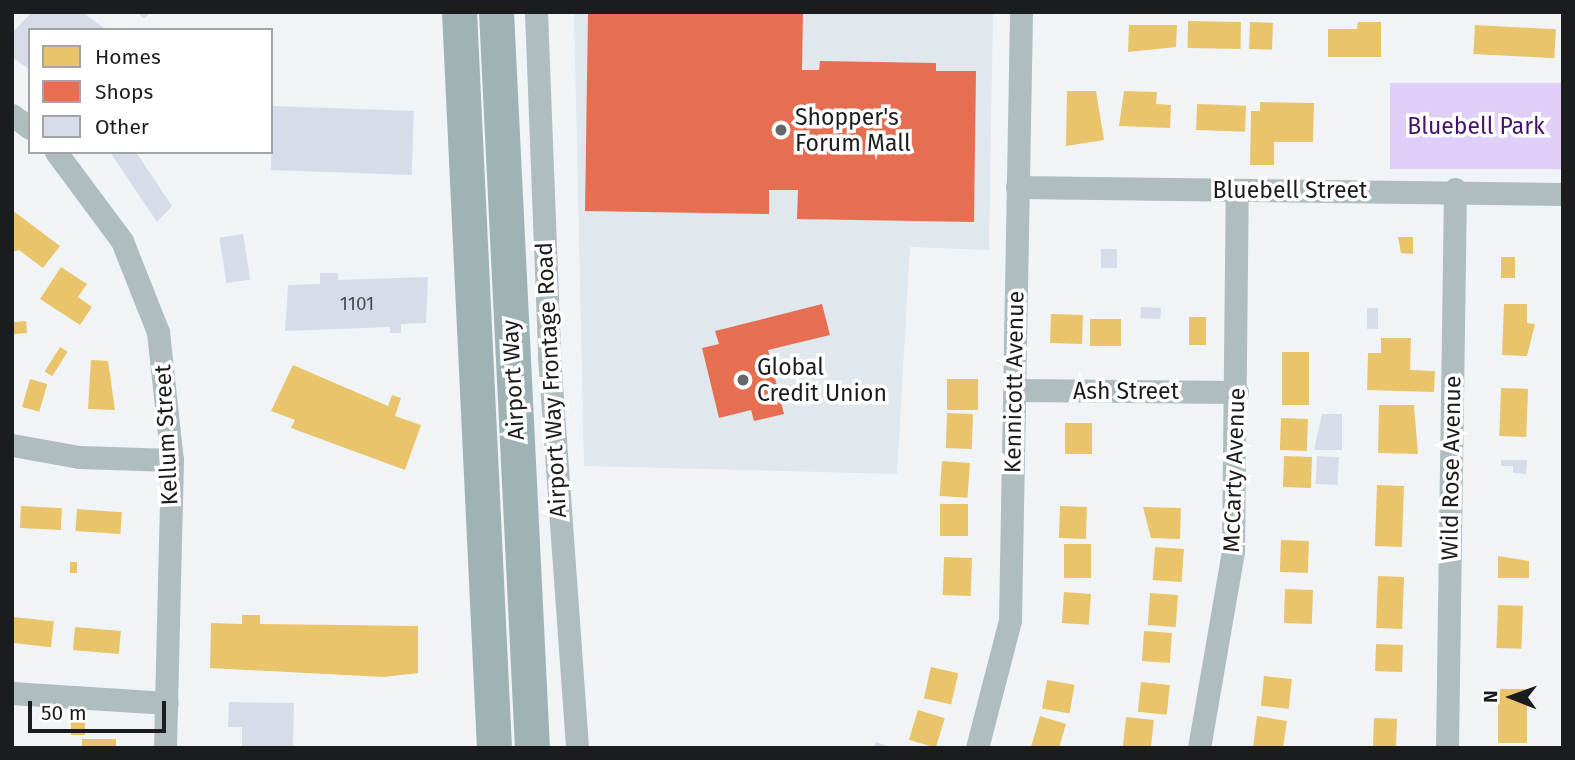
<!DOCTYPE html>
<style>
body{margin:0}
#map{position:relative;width:1575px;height:760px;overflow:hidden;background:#f1f4f6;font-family:"Fira Sans",sans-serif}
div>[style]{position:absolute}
.built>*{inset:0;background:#e0e8ee}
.green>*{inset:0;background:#dfcff8;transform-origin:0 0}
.homes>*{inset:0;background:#e9c46a;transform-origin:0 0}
.shops>*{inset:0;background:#e76f51}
.building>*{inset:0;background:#d8dce9;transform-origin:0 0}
.minor>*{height:23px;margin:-11.5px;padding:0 11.5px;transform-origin:11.5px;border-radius:11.5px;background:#afbdbf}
.primary>*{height:35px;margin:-17.5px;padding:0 17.5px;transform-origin:17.5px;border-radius:17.5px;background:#9fb3b5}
.dots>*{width:19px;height:19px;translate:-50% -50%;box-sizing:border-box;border:4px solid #fff;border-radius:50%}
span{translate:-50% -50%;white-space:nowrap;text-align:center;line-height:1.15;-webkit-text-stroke:7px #fff;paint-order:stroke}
.number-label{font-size:19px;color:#4a4c51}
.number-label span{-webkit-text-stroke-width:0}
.poi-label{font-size:23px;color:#1a1c1e}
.left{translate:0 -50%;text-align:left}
.park-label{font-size:23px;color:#45136c}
.street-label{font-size:23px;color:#1a1c1e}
.frame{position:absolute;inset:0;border:14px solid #1a1c1e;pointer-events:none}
.legend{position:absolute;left:28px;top:28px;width:245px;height:126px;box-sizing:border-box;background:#fff;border:2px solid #a3a4a5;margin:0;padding:9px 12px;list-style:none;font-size:21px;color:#1a1c1e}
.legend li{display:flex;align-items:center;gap:14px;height:35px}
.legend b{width:35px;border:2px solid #a3a4a5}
.north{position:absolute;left:1477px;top:662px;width:70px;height:70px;-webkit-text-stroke:5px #fff;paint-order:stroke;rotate:271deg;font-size:19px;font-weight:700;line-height:28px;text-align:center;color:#1a1c1e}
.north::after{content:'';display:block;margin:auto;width:24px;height:32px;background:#1a1c1e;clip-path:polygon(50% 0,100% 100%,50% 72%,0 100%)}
.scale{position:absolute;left:28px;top:701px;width:138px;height:32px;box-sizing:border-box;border:4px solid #1a1c1e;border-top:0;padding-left:9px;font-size:21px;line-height:24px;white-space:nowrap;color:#1a1c1e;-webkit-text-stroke:5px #fff;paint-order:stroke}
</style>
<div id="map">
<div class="built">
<div style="clip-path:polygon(574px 12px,993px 12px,989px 250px,910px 247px,897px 474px,584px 466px)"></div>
</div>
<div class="green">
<div style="left:1390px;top:83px;width:173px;height:86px"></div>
</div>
<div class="homes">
<div style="left:1188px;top:21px;width:53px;height:27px;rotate:1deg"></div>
<div style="left:1250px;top:22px;width:23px;height:27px;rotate:2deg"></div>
<div style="clip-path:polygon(1358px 22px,1381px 22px,1381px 57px,1328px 57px,1328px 29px,1357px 29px)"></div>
<div style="clip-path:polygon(1129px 25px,1177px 25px,1176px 47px,1128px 52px)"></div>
<div style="left:1475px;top:25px;width:81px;height:29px;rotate:3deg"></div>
<div style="clip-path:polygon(1067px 91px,1096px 91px,1104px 140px,1066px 146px)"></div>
<div style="clip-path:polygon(1124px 91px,1157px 92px,1156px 104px,1171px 105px,1170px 128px,1119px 126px)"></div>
<div style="clip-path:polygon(1260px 102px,1314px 103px,1313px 142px,1274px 142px,1274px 165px,1250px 165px,1251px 111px,1260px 111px)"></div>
<div style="left:1197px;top:104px;width:49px;height:26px;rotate:2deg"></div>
<div style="clip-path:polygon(12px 210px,60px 246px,43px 268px,19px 250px,12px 252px)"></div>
<div style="clip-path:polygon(1398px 237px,1413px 237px,1413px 254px,1401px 253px)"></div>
<div style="left:1501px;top:257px;width:14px;height:21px"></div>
<div style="clip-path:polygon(61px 267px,87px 284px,78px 297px,92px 307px,80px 325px,40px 299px)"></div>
<div style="clip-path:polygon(1504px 304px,1527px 304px,1527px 323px,1535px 324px,1527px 356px,1502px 355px)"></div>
<div style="left:1051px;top:314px;width:32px;height:29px;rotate:2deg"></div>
<div style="left:1189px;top:317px;width:17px;height:28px"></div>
<div style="left:1090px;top:319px;width:31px;height:27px"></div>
<div style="left:26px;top:321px;width:12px;height:14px;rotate:85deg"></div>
<div style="clip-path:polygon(1381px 338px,1411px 338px,1410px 370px,1435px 371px,1434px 392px,1367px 390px,1368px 353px,1381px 353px)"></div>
<div style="left:60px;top:347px;width:9px;height:29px;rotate:32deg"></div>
<div style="left:1282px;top:352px;width:27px;height:53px"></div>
<div style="clip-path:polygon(91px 360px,108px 361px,115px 410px,88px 409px)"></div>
<div style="clip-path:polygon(293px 365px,388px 406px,392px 395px,401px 398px,395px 416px,421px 425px,405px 470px,291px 428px,295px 420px,271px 411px)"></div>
<div style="left:30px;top:379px;width:18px;height:29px;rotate:16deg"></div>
<div style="left:947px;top:379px;width:31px;height:31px"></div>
<div style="left:1501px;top:388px;width:27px;height:48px;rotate:2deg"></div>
<div style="clip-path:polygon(1379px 405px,1414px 405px,1418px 454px,1378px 453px)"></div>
<div style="left:947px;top:413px;width:26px;height:35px;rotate:2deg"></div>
<div style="left:1281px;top:418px;width:27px;height:32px;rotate:2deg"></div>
<div style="left:1065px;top:423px;width:27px;height:31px"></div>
<div style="left:1284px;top:456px;width:28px;height:31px;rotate:2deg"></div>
<div style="left:942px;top:461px;width:28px;height:35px;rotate:4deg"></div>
<div style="left:1377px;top:485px;width:27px;height:61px;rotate:2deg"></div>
<div style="left:940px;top:504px;width:28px;height:32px"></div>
<div style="left:21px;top:506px;width:41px;height:22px;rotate:3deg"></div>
<div style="left:1060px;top:506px;width:27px;height:32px;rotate:2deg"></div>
<div style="clip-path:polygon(1143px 507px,1181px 508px,1180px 539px,1151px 538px)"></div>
<div style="left:77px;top:509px;width:45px;height:22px;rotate:4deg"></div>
<div style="left:1281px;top:540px;width:28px;height:32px;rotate:2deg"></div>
<div style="left:1064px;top:544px;width:27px;height:34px"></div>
<div style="left:1155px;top:547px;width:29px;height:33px;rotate:4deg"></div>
<div style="clip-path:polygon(1498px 556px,1529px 561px,1529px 578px,1498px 578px)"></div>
<div style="left:944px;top:557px;width:28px;height:38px;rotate:2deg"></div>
<div style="left:70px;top:562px;width:7px;height:11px"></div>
<div style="left:1378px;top:576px;width:26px;height:52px;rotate:2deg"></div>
<div style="left:1285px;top:589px;width:28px;height:34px;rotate:2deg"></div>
<div style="left:1064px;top:592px;width:27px;height:31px;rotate:4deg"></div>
<div style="left:1150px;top:593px;width:28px;height:32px;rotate:4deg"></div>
<div style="left:1498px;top:605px;width:25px;height:43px;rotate:2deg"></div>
<div style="clip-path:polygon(242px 615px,260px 615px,260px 624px,418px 626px,418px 673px,384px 677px,210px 668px,211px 623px,242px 624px)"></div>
<div style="left:13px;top:617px;width:41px;height:26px;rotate:6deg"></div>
<div style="left:75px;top:627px;width:46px;height:23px;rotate:5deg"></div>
<div style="left:1144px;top:631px;width:28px;height:30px;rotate:4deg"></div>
<div style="left:1376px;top:644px;width:27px;height:27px;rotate:2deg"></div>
<div style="left:931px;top:667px;width:28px;height:32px;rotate:13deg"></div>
<div style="left:1264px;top:676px;width:28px;height:30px;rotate:6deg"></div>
<div style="left:1047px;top:680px;width:28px;height:29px;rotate:10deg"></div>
<div style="left:1141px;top:682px;width:29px;height:30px;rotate:6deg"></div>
<div style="left:1498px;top:689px;width:29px;height:54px"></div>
<div style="left:918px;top:710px;width:28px;height:31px;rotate:17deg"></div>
<div style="left:71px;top:715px;width:14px;height:20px"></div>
<div style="clip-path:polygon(1040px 716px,1066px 724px,1059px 748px,1031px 747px)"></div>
<div style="clip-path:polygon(1257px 716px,1287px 721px,1283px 748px,1253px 748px)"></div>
<div style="left:1126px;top:717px;width:28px;height:31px;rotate:6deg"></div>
<div style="left:1374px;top:718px;width:23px;height:30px;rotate:2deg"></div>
<div style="left:82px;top:739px;width:34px;height:9px"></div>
</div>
<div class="shops">
<div style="clip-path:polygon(588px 12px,803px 12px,802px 70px,819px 70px,820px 61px,936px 63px,936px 71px,976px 71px,974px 222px,797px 219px,798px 190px,769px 190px,769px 214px,585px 211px)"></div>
<div style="clip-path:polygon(822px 304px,830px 335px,768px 350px,784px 414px,754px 421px,751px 410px,719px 418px,702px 348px,719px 344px,715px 331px)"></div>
</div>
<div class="building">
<div style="clip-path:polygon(32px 12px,82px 12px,107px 30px,30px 30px,30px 70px,12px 57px,12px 33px)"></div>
<div style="clip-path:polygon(137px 12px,151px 12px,144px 19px)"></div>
<div style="left:273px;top:106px;width:141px;height:64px;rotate:2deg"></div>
<div style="clip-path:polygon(110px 152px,136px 152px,172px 206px,157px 222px)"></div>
<div style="left:243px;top:234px;width:46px;height:24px;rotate:81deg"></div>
<div style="left:1101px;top:249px;width:16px;height:19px"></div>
<div style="clip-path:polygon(320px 273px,338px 273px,338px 280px,428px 277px,426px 323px,401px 324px,401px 333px,390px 333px,390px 327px,285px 331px,288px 285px,320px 284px)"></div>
<div style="left:1141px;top:307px;width:20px;height:11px;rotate:3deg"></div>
<div style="left:1367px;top:308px;width:11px;height:21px"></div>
<div style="clip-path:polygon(1322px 414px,1342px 414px,1342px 450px,1314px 450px)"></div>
<div style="left:1317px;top:456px;width:22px;height:28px;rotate:3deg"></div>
<div style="clip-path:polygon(1501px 460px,1527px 460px,1526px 474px,1513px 473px,1513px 466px,1501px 466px)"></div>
<div style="clip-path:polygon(229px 702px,294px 703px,293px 748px,242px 748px,242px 727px,228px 727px)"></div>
<div style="clip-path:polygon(876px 742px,890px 747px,890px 748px,874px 748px)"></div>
</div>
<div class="minor">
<div style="left:536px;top:12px;width:344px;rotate:87.8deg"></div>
<div style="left:549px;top:356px;width:393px;rotate:85.9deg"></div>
<div style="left:12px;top:115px;width:22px;rotate:36deg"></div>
<div style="left:56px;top:152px;width:111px;rotate:53.4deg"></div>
<div style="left:122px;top:241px;width:98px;rotate:68.4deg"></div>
<div style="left:158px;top:332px;width:129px;rotate:83.8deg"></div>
<div style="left:172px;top:460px;width:288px;rotate:91.4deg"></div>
<div style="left:1017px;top:187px;width:546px;rotate:0.73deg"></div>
<div style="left:1014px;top:390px;width:223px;rotate:0.5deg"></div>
<div style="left:12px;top:445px;width:68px;rotate:10.2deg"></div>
<div style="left:79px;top:457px;width:93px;rotate:1.8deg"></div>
<div style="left:12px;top:693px;width:155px;rotate:3.7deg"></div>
<div style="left:977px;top:748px;width:132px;rotate:-75.5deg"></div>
<div style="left:1010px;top:620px;width:608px;rotate:-88.96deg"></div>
<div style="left:1199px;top:748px;width:200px;rotate:-80.2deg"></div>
<div style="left:1233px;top:551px;width:361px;rotate:-89.4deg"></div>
<div style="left:1447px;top:748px;width:559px;rotate:-89.18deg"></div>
</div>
<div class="primary">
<div style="left:459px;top:12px;width:737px;rotate:87.28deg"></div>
<div style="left:496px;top:12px;width:737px;rotate:87.2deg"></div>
</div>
<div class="dots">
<div style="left:781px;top:130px;background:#65686a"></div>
<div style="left:743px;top:380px;background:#65686a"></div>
</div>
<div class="number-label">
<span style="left:357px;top:304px">1101</span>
</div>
<div class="poi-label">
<span class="left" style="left:795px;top:130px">Shopper's<br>Forum Mall</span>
<span class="left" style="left:757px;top:380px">Global<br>Credit Union</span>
</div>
<div class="park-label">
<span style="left:1476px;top:126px">Bluebell Park</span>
</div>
<div class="street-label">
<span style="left:1290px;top:190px">Bluebell Street</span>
<span style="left:513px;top:380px;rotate:-93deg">Airport Way</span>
<span style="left:551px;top:380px;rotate:-93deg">Airport Way Frontage Road</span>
<span style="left:1014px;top:382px;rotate:-89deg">Kennicott Avenue</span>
<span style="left:1126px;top:391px">Ash Street</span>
<span style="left:166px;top:435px;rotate:-93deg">Kellum Street</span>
<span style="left:1451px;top:468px;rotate:-89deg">Wild Rose Avenue</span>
<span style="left:1234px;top:470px;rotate:-88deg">McCarty Avenue</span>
</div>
<div class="frame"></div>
<ul class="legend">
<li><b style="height:19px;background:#e9c46a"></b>Homes</li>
<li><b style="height:19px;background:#e76f51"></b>Shops</li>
<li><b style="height:19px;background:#d8dce9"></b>Other</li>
</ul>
<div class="north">N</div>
<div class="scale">50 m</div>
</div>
